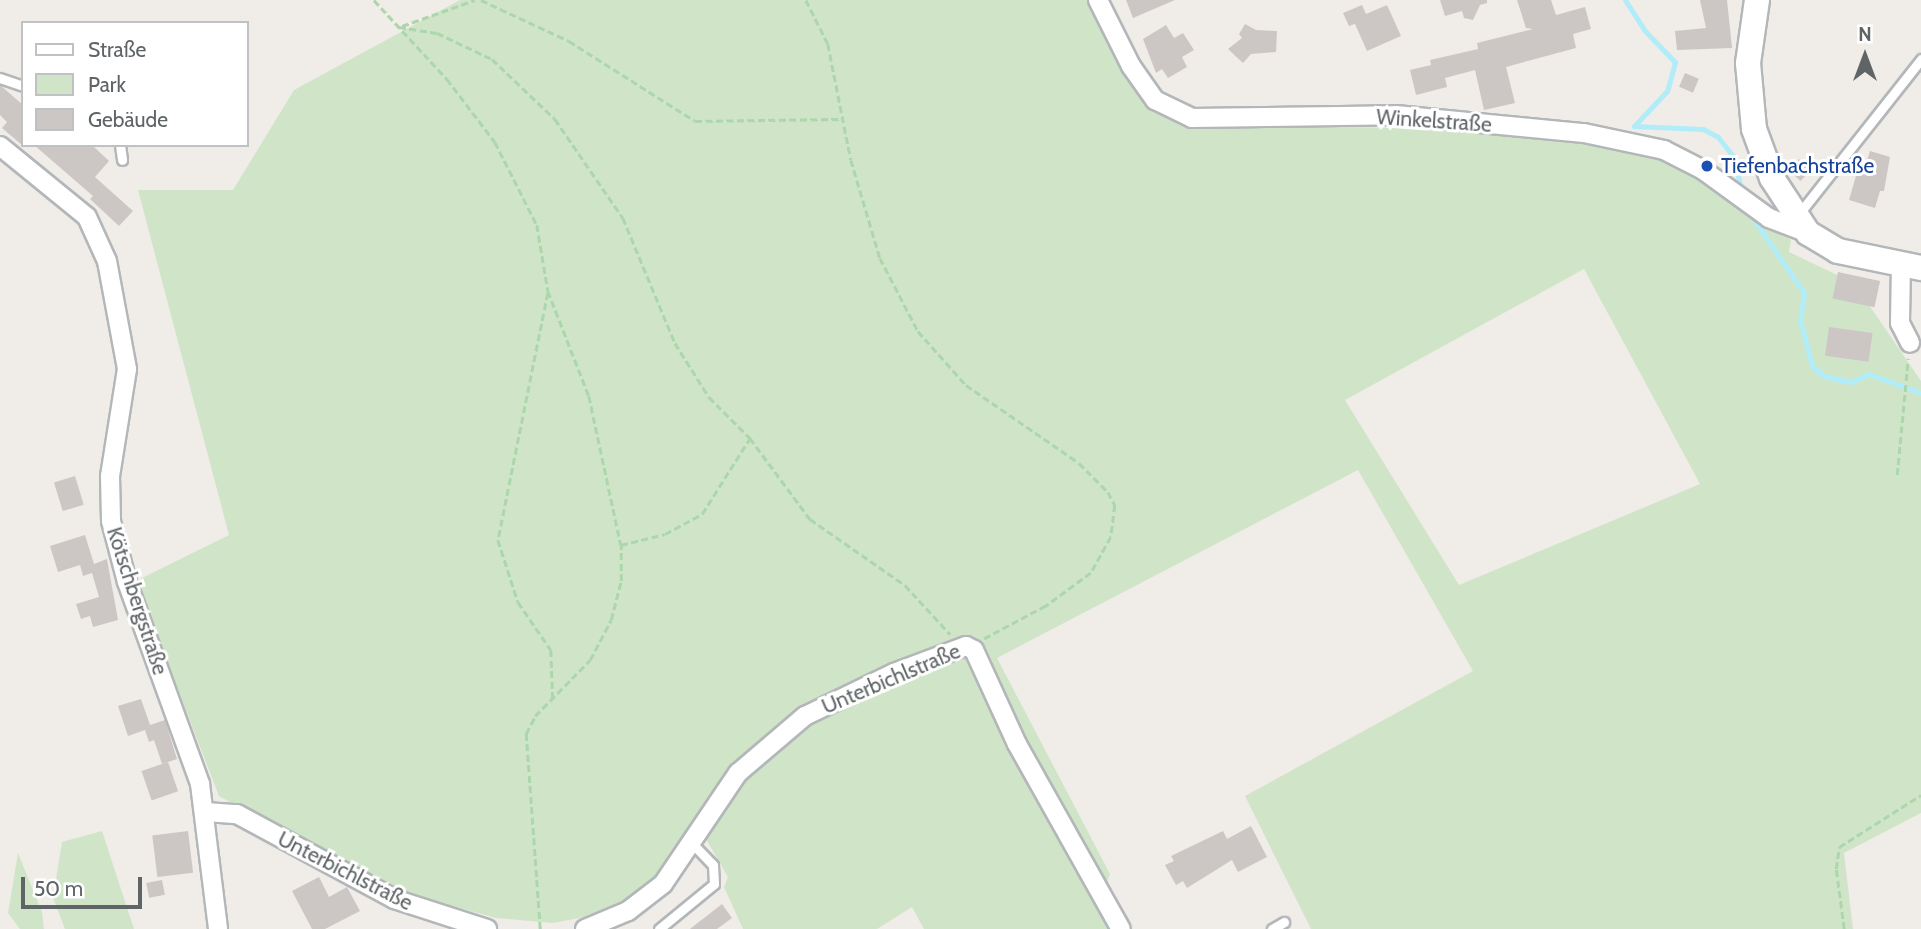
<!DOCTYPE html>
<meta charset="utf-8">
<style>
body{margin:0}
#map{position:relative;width:1921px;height:929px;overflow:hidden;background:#f0ece8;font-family:Cabin,sans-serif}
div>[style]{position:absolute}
.green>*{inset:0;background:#d0e5c7}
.stream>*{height:5px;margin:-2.5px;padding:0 2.5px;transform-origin:2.5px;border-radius:2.5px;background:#b0edf9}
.building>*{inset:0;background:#ccc7c5;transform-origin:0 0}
.path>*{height:2.5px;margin-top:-1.25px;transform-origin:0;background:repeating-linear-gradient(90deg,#acd6ab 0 7px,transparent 0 10.5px)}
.roads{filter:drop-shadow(2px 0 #b3b7b9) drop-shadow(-2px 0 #b3b7b9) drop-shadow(0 2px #b3b7b9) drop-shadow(0 -2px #b3b7b9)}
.lane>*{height:9px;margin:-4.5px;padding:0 4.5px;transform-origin:4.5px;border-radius:4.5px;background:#fff}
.street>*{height:18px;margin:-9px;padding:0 9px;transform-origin:9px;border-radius:9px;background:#fff}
.secondary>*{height:24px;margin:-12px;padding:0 12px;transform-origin:12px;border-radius:12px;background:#fff}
.dots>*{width:19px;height:19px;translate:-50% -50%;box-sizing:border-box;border:4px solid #fff;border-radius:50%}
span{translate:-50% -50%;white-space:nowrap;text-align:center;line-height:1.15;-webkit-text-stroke:6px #fff;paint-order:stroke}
.street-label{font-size:21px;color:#5f6567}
.transit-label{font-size:21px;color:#164399}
.left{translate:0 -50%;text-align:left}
.legend{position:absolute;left:21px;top:21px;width:228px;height:126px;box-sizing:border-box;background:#fff;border:2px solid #bfc1c2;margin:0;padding:9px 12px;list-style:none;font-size:21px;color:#5f6567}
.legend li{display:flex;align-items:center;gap:14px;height:35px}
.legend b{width:35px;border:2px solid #bfc1c2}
.north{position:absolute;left:1830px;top:21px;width:70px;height:70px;-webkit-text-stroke:5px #fff;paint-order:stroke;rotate:0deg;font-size:19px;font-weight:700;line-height:28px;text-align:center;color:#5f6567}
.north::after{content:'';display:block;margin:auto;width:24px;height:32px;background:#5f6567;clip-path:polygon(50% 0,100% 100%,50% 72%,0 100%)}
.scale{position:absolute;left:21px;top:877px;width:121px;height:32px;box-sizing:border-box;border:4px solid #5f6567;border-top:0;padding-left:9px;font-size:21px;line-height:24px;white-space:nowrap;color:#5f6567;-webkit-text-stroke:5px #fff;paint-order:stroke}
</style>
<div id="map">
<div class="green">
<div style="clip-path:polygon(evenodd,460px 0,1090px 0,1125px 71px,1212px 125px,1410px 128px,1614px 145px,1660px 158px,1709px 181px,1791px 240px,1789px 252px,1854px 283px,1921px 381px,1921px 813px,1844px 853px,1853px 929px,1311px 929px,1245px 796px,1473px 671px,1358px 470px,997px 658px,1110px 874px,1107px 882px,1130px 929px,924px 929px,912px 907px,877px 929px,743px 929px,724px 887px,728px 877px,706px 839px,693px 826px,658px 876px,631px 898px,595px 915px,553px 923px,496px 918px,398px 891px,219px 796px,136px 581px,229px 535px,138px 190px,233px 190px,294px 90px,460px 0,1584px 269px,1700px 484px,1459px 585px,1345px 400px,1584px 269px)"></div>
<div style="clip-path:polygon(102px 831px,134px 929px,65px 929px,53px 898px,62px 842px)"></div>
<div style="clip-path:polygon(18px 853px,42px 912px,44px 929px,20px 929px,8px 913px)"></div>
</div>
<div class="stream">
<div style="left:1625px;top:0;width:38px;rotate:57deg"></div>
<div style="left:1646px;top:32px;width:42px;rotate:46deg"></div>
<div style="left:1675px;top:62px;width:30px;rotate:105deg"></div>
<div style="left:1667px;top:91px;width:48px;rotate:133.3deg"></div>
<div style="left:1634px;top:126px;width:69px;rotate:2.5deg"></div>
<div style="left:1703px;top:129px;width:17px;rotate:28deg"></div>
<div style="left:1718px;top:137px;width:24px;rotate:52deg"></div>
<div style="left:1733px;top:156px;width:36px;rotate:76deg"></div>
<div style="left:1745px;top:207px;width:104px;rotate:55.5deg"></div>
<div style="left:1804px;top:293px;width:27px;rotate:98deg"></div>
<div style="left:1800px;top:320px;width:48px;rotate:75.4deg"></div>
<div style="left:1812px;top:366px;width:16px;rotate:40deg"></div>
<div style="left:1824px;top:376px;width:28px;rotate:13deg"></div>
<div style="left:1851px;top:382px;width:20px;rotate:-24deg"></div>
<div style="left:1869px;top:374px;width:55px;rotate:20.1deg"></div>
</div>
<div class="building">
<div style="clip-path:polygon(1126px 0,1175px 0,1133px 18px)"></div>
<div style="clip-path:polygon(1440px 0,1487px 0,1487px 3px,1480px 5px,1473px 20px,1464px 18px,1462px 11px,1445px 16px)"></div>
<div style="clip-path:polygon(1517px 0,1551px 0,1556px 15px,1585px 7px,1591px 29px,1573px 34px,1576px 48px,1506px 67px,1515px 103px,1484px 110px,1475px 70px,1445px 78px,1447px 87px,1416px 95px,1410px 70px,1431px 65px,1430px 60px,1478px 49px,1477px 43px,1533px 29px,1526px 28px)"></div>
<div style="clip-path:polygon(1700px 0,1727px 0,1732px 48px,1677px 50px,1675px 31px,1706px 28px)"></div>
<div style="clip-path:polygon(1362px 5px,1366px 14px,1387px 5px,1401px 36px,1367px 51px,1355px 24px,1349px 26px,1343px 13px)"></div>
<div style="clip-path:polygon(1245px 24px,1256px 30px,1277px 31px,1276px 52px,1251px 54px,1243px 63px,1228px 49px,1242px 38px,1239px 34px)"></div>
<div style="clip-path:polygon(1166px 25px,1174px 38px,1183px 33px,1194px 50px,1182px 57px,1187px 67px,1168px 78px,1162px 69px,1156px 73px,1143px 39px)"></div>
<div style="left:1685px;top:73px;width:15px;height:15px;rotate:23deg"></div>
<div style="clip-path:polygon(0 85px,23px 105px,23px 146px,2px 128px,7px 122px,0 115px)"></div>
<div style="clip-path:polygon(34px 145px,92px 145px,109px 161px,95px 177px,133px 211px,119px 226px,90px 199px,93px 196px)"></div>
<div style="clip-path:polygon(1870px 151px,1890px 157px,1884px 191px,1880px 191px,1875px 208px,1849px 200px,1860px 162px,1866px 164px)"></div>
<div style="left:1799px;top:159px;width:16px;height:15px;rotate:43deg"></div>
<div style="left:1838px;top:272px;width:43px;height:27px;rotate:12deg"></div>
<div style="left:1829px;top:327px;width:44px;height:29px;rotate:8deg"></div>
<div style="left:75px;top:476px;width:30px;height:22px;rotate:73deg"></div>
<div style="clip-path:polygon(85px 535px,94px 564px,107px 559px,118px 620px,93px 627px,90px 616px,81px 619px,76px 604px,99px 597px,92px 573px,83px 576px,80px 565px,58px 572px,50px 546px)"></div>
<div style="clip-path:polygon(141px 699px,150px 725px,165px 720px,177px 759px,162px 764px,154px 740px,149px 742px,145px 730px,128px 736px,118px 706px)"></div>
<div style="left:168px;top:762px;width:31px;height:28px;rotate:71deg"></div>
<div style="clip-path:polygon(1251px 826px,1267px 857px,1238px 872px,1232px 860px,1187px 888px,1183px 881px,1176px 885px,1165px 865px,1174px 861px,1171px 856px,1223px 831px,1227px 839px)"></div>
<div style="left:188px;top:831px;width:42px;height:36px;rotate:83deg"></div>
<div style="clip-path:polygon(319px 877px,329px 897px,347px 887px,360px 911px,325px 929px,312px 929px,292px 891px)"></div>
<div style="left:162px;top:880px;width:15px;height:16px;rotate:79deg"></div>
<div style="clip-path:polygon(722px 904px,732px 918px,717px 929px,690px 929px)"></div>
</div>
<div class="path">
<div style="left:374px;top:0;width:108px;rotate:47.3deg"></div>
<div style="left:447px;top:79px;width:79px;rotate:52.7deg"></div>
<div style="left:495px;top:142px;width:93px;rotate:63.2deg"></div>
<div style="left:537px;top:225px;width:67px;rotate:80.5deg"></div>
<div style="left:548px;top:291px;width:113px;rotate:68.7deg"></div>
<div style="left:589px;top:396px;width:152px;rotate:77.9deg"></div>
<div style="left:621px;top:545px;width:45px;rotate:-14deg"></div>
<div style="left:665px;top:534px;width:42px;rotate:-28.4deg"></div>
<div style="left:702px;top:514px;width:90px;rotate:-57.7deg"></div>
<div style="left:481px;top:0;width:97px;rotate:25deg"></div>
<div style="left:569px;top:41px;width:149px;rotate:32.4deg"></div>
<div style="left:695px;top:121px;width:148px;rotate:-0.8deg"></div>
<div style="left:806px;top:0;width:49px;rotate:63.4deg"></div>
<div style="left:828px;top:44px;width:118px;rotate:78.8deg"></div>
<div style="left:851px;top:160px;width:102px;rotate:73.5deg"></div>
<div style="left:880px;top:258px;width:82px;rotate:62.5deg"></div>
<div style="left:918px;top:331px;width:72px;rotate:48.4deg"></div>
<div style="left:966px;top:385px;width:137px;rotate:34.6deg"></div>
<div style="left:1079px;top:463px;width:41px;rotate:45deg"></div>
<div style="left:1108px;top:492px;width:15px;rotate:62deg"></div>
<div style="left:1115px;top:505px;width:32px;rotate:97deg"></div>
<div style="left:1111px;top:537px;width:41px;rotate:119.1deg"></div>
<div style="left:1091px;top:573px;width:56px;rotate:143.7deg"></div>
<div style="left:1046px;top:606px;width:70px;rotate:152deg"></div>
<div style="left:402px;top:26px;width:77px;rotate:-19.6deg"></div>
<div style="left:399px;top:27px;width:38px;rotate:9deg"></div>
<div style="left:437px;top:33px;width:61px;rotate:25.3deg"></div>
<div style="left:492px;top:59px;width:87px;rotate:43.6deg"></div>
<div style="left:555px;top:119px;width:120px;rotate:55.5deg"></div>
<div style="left:623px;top:218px;width:135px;rotate:67.4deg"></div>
<div style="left:675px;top:343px;width:64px;rotate:57.8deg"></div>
<div style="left:709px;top:397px;width:58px;rotate:45deg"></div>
<div style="left:750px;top:438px;width:101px;rotate:53.5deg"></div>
<div style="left:810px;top:519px;width:116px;rotate:34.8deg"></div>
<div style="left:905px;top:585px;width:67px;rotate:47.4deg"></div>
<div style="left:548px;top:293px;width:252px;rotate:101.4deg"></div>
<div style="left:498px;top:540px;width:65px;rotate:72.1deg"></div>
<div style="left:518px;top:602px;width:58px;rotate:55.5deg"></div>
<div style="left:551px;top:650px;width:52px;rotate:87.8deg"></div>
<div style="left:1897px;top:475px;width:117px;rotate:-84.6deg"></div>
<div style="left:540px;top:929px;width:196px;rotate:-94.1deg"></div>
<div style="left:526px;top:734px;width:20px;rotate:-63deg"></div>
<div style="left:535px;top:716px;width:78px;rotate:-45.5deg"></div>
<div style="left:590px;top:660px;width:45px;rotate:-62.3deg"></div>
<div style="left:611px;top:620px;width:40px;rotate:-75.6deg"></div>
<div style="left:621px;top:581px;width:36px;rotate:-90deg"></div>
<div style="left:1844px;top:929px;width:61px;rotate:-97.6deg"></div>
<div style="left:1836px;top:869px;width:22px;rotate:-82deg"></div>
<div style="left:1839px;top:847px;width:97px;rotate:-32.4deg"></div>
</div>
<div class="roads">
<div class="lane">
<div style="left:0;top:78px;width:24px;rotate:19deg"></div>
<div style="left:120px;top:145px;width:15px;rotate:82deg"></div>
<div style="left:1798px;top:215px;width:199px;rotate:-51.7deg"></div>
<div style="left:659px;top:929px;width:71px;rotate:-39.3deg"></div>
<div style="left:714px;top:884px;width:19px;rotate:-93deg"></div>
<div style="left:713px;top:865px;width:30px;rotate:-134deg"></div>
<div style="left:1272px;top:929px;width:14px;rotate:-30deg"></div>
</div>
<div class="street">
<div style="left:1098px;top:0;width:74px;rotate:63.4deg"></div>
<div style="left:1131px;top:66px;width:42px;rotate:54.8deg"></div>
<div style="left:1155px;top:100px;width:41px;rotate:25.9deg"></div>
<div style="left:1192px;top:118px;width:204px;rotate:-0.8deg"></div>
<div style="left:1396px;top:115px;width:189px;rotate:5.5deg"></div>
<div style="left:1584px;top:133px;width:82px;rotate:12deg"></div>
<div style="left:1664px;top:150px;width:44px;rotate:27.1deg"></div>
<div style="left:1703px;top:170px;width:82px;rotate:36deg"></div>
<div style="left:1769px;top:218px;width:42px;rotate:21deg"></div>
<div style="left:0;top:146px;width:112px;rotate:39.2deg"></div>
<div style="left:87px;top:217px;width:48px;rotate:65.6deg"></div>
<div style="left:107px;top:261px;width:110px;rotate:79.5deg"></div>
<div style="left:127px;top:369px;width:108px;rotate:99deg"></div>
<div style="left:110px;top:476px;width:45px;rotate:88.7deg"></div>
<div style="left:111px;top:521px;width:63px;rotate:75.3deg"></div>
<div style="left:127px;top:582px;width:215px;rotate:70.1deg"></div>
<div style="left:200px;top:784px;width:146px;rotate:82.9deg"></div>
<div style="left:1901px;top:264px;width:59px;rotate:91deg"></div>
<div style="left:1900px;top:323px;width:22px;rotate:63deg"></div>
<div style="left:206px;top:812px;width:31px;rotate:4deg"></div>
<div style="left:237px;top:814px;width:179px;rotate:28.4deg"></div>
<div style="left:394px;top:899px;width:98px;rotate:17.9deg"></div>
<div style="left:585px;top:929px;width:47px;rotate:-22.7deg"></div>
<div style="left:628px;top:911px;width:44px;rotate:-37.6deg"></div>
<div style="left:663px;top:884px;width:134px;rotate:-56deg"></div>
<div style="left:738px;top:773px;width:88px;rotate:-40.4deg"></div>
<div style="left:805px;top:716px;width:99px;rotate:-25.8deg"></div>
<div style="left:894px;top:673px;width:77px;rotate:-20.6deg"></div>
<div style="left:966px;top:646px;width:9px;rotate:27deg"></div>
<div style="left:974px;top:650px;width:103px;rotate:65.4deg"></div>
<div style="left:1017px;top:744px;width:212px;rotate:60.7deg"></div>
</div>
<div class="secondary">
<div style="left:1757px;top:0;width:64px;rotate:98.1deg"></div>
<div style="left:1748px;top:63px;width:66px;rotate:84.8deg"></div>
<div style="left:1754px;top:129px;width:52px;rotate:69.8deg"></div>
<div style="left:1772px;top:178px;width:66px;rotate:56.8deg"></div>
<div style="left:1808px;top:233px;width:35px;rotate:31deg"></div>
<div style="left:1838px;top:251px;width:85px;rotate:11.6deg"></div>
</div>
</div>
<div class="dots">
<div style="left:1707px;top:166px;background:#1a4fb4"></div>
</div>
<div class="street-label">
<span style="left:1434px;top:121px;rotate:4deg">Winkelstraße</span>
<span style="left:137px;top:601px;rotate:72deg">Kötschbergstraße</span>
<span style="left:891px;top:679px;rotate:-23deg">Unterbichlstraße</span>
<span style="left:345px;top:871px;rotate:27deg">Unterbichlstraße</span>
</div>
<div class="transit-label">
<span class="left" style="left:1721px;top:166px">Tiefenbachstraße</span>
</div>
<ul class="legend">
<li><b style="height:9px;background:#fff"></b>Straße</li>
<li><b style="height:19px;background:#d0e5c7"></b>Park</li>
<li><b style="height:19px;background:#ccc7c5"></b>Gebäude</li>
</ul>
<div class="north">N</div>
<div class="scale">50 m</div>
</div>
